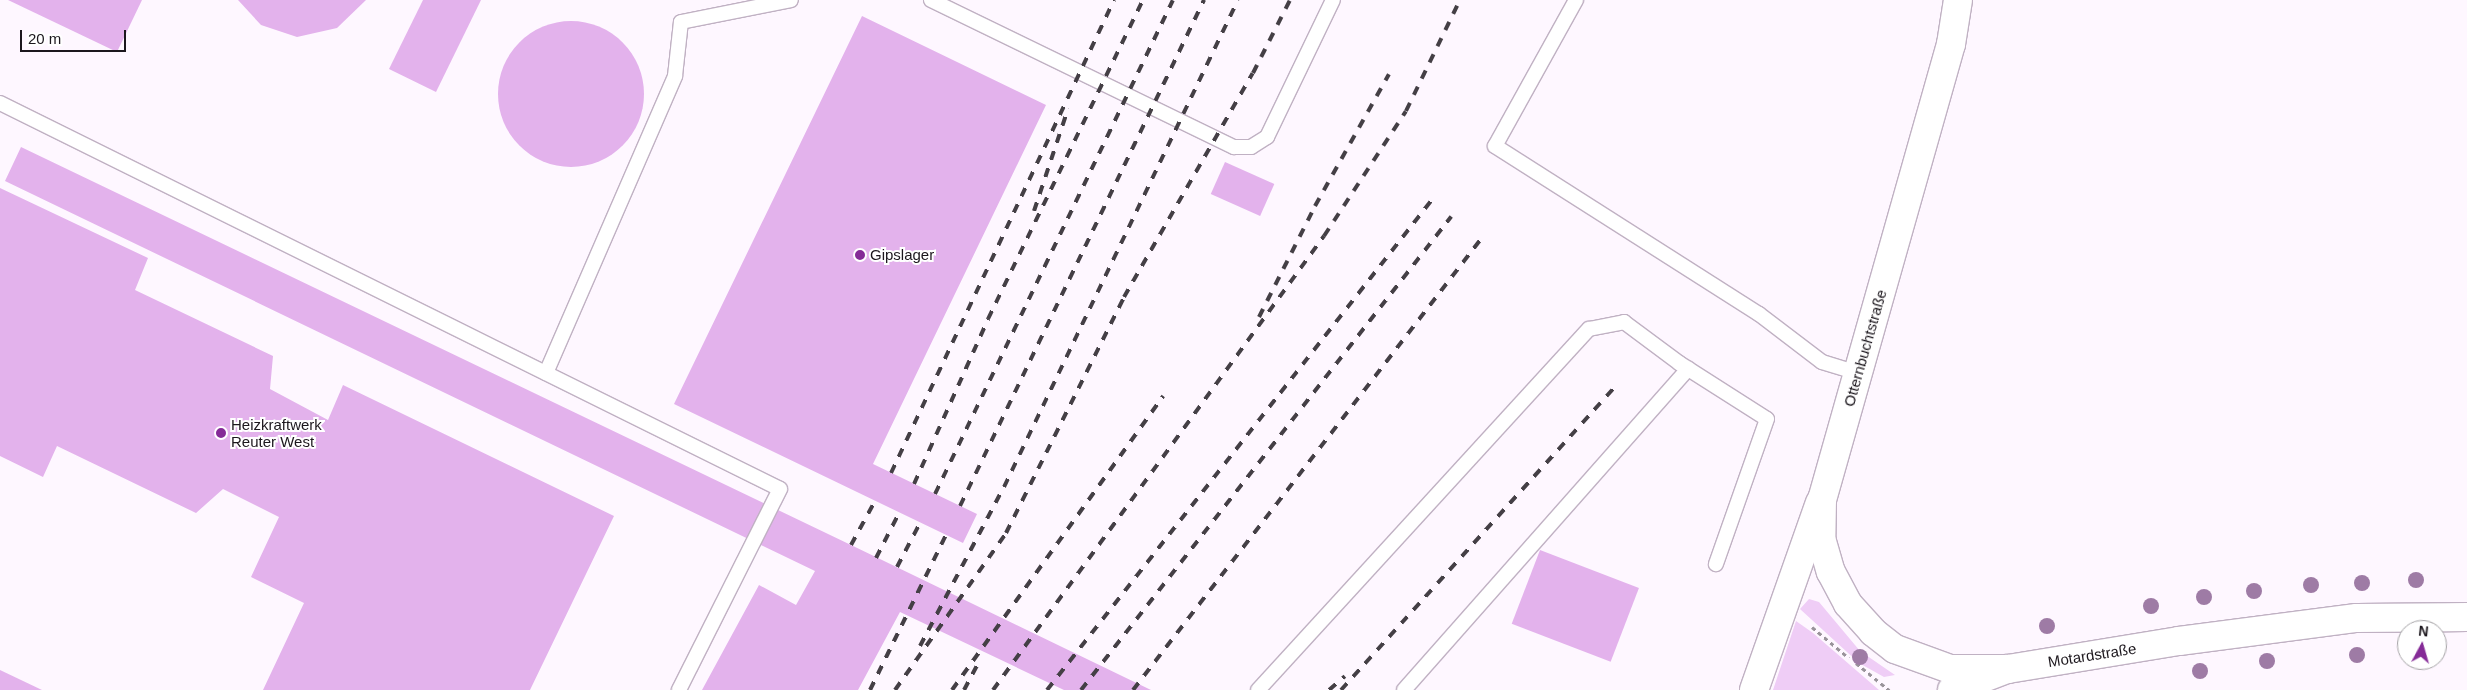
<!DOCTYPE html>
<meta charset="utf-8">
<style>
body{margin:0}
#map{position:relative;width:2467px;height:690px;overflow:hidden;background:#fef7ff;font-family:Arial,sans-serif}
div>[style]{position:absolute}
.green>*{inset:0;background:#efcdf6}
.building>*{inset:0;background:#e3b2ec;transform-origin:0 0}
.round{border-radius:50%}
.path>*{height:3px;margin-top:-1.5px;transform-origin:0;background:repeating-linear-gradient(90deg,#99939a 0 4px,transparent 0 8px)}
.roads{filter:drop-shadow(1px 0 #c0b1c3) drop-shadow(-1px 0 #c0b1c3) drop-shadow(0 1px #c0b1c3) drop-shadow(0 -1px #c0b1c3)}
.lane>*{height:14px;margin:-7px;padding:0 7px;transform-origin:7px;border-radius:7px;background:#fff}
.street>*{height:28px;margin:-14px;padding:0 14px;transform-origin:14px;border-radius:14px;background:#fff}
.secondary>*{height:28px;margin:-14px;padding:0 14px;transform-origin:14px;border-radius:14px;background:#fff}
.rail>*{height:4px;margin-top:-2px;transform-origin:0;background:repeating-linear-gradient(90deg,#443f45 0 9px,transparent 0 18px)}
.trees>*{width:16px;height:16px;margin:-8px;border-radius:50%;background:#9e7ba5}
.dots>*{width:14px;height:14px;translate:-50% -50%;box-sizing:border-box;border:2px solid #fff;border-radius:50%}
span{translate:-50% -50%;white-space:nowrap;text-align:center;line-height:1.15;-webkit-text-stroke:4px #fff;paint-order:stroke}
.poi-label{font-size:15px;color:#1c171d}
.left{translate:0 -50%;text-align:left}
.street-label{font-size:15px;color:#1c171d}
.north{position:absolute;left:2397px;top:620px;width:50px;height:50px;box-sizing:border-box;background:#fff;border:1px solid #a4a2a5;border-radius:50%;rotate:6deg;font-size:14px;font-weight:700;line-height:20px;text-align:center;color:#1c171d}
.north::after{content:'';display:block;margin:auto;width:18px;height:22px;background:#852b97;clip-path:polygon(50% 0,100% 100%,50% 72%,0 100%)}
.scale{position:absolute;left:20px;top:30px;width:106px;height:22px;box-sizing:border-box;border:2px solid #1c171d;border-top:0;padding-left:6px;font-size:15px;line-height:18px;white-space:nowrap;color:#1c171d;-webkit-text-stroke:4px #fff;paint-order:stroke}
</style>
<div id="map">
<div class="green">
<div style="clip-path:polygon(1809px 599px,1819px 602px,1860px 651px,1895px 675px,1884px 677px,1859px 663px,1800px 609px)"></div>
<div style="clip-path:polygon(1796px 621px,1813px 633px,1879px 690px,1773px 690px)"></div>
</div>
<div class="building">
<div style="clip-path:polygon(8px 0,142px 0,117px 52px)"></div>
<div style="clip-path:polygon(238px 0,366px 0,337px 28px,297px 37px,261px 25px)"></div>
<div style="clip-path:polygon(423px 0,481px 0,436px 92px,389px 69px)"></div>
<div style="clip-path:polygon(862px 16px,1046px 105px,873px 464px,977px 514px,963px 543px,674px 404px)"></div>
<div class="round" style="left:498px;top:21px;width:146px;height:146px"></div>
<div style="clip-path:polygon(21px 147px,851px 545px,1151px 690px,1064px 690px,900px 612px,858px 690px,702px 690px,759px 585px,796px 605px,815px 571px,5px 181px)"></div>
<div style="left:1225px;top:162px;width:54px;height:35px;rotate:24deg"></div>
<div style="clip-path:polygon(0 188px,148px 258px,135px 290px,273px 356px,270px 389px,328px 420px,343px 385px,614px 516px,530px 690px,263px 690px,304px 603px,251px 577px,279px 517px,223px 489px,196px 513px,57px 446px,43px 477px,0 456px)"></div>
<div style="left:1540px;top:550px;width:106px;height:79px;rotate:21deg"></div>
<div style="clip-path:polygon(0 670px,42px 690px,0 690px)"></div>
</div>
<div class="path">
<div style="left:1812px;top:627px;width:48px;rotate:40deg"></div>
<div style="left:1856px;top:663px;width:43px;rotate:39.3deg"></div>
</div>
<div class="roads">
<div class="lane">
<div style="left:931px;top:0;width:337px;rotate:25.9deg"></div>
<div style="left:1234px;top:147px;width:17px"></div>
<div style="left:1251px;top:147px;width:19px;rotate:-32deg"></div>
<div style="left:1267px;top:137px;width:152px;rotate:-64.3deg"></div>
<div style="left:1576px;top:0;width:167px;rotate:119deg"></div>
<div style="left:1495px;top:146px;width:313px;rotate:32.5deg"></div>
<div style="left:1759px;top:314px;width:79px;rotate:37.3deg"></div>
<div style="left:1822px;top:362px;width:38px;rotate:17deg"></div>
<div style="left:0;top:103px;width:870px;rotate:26.33deg"></div>
<div style="left:780px;top:489px;width:225px;rotate:116.7deg"></div>
<div style="left:546px;top:373px;width:324px;rotate:-66.5deg"></div>
<div style="left:675px;top:76px;width:54px;rotate:-83.7deg"></div>
<div style="left:681px;top:22px;width:112px;rotate:-11.3deg"></div>
<div style="left:1258px;top:690px;width:490px;rotate:-47.5deg"></div>
<div style="left:1589px;top:329px;width:36px;rotate:-11deg"></div>
<div style="left:1624px;top:322px;width:69px;rotate:36.7deg"></div>
<div style="left:1679px;top:363px;width:104px;rotate:32.5deg"></div>
<div style="left:1767px;top:419px;width:154px;rotate:109.4deg"></div>
<div style="left:1404px;top:690px;width:429px;rotate:-48.5deg"></div>
</div>
<div class="street">
<div style="left:1754px;top:690px;width:198px;rotate:-70.6deg"></div>
<div style="left:1952px;top:690px;width:59px;rotate:-20.9deg"></div>
</div>
<div class="secondary">
<div style="left:1958px;top:0;width:45px;rotate:99deg"></div>
<div style="left:1951px;top:44px;width:473px;rotate:105.8deg"></div>
<div style="left:1822px;top:499px;width:39px;rotate:91deg"></div>
<div style="left:1821px;top:538px;width:35px;rotate:74deg"></div>
<div style="left:1831px;top:572px;width:36px;rotate:62deg"></div>
<div style="left:1848px;top:604px;width:38px;rotate:48deg"></div>
<div style="left:1873px;top:632px;width:28px;rotate:38deg"></div>
<div style="left:1895px;top:649px;width:59px;rotate:20deg"></div>
<div style="left:1950px;top:669px;width:58px"></div>
<div style="left:2008px;top:669px;width:173px;rotate:-9.3deg"></div>
<div style="left:2179px;top:641px;width:179px;rotate:-7.4deg"></div>
<div style="left:2357px;top:618px;width:110px;rotate:-0.5deg"></div>
</div>
</div>
<div class="rail">
<div style="left:1034px;top:211px;width:108px;rotate:-71.6deg"></div>
<div style="left:1259px;top:317px;width:124px;rotate:-63.2deg"></div>
<div style="left:1315px;top:206px;width:151px;rotate:-60.7deg"></div>
<div style="left:891px;top:473px;width:523px;rotate:-64.76deg"></div>
<div style="left:914px;top:484px;width:181px;rotate:-65.8deg"></div>
<div style="left:988px;top:319px;width:355px;rotate:-64.1deg"></div>
<div style="left:935px;top:494px;width:548px;rotate:-64.28deg"></div>
<div style="left:960px;top:506px;width:562px;rotate:-64.26deg"></div>
<div style="left:851px;top:545px;width:50px;rotate:-61.4deg"></div>
<div style="left:876px;top:558px;width:51px;rotate:-62.9deg"></div>
<div style="left:897px;top:567px;width:50px;rotate:-62.4deg"></div>
<div style="left:920px;top:646px;width:180px;rotate:-62.2deg"></div>
<div style="left:1004px;top:487px;width:540px;rotate:-64.34deg"></div>
<div style="left:870px;top:690px;width:173px;rotate:-63.9deg"></div>
<div style="left:895px;top:690px;width:192px;rotate:-54.7deg"></div>
<div style="left:1006px;top:533px;width:264px;rotate:-63.4deg"></div>
<div style="left:1124px;top:297px;width:258px;rotate:-60.1deg"></div>
<div style="left:1253px;top:73px;width:82px;rotate:-63.1deg"></div>
<div style="left:952px;top:690px;width:362px;rotate:-54.3deg"></div>
<div style="left:964px;top:690px;width:32px;rotate:-62deg"></div>
<div style="left:993px;top:690px;width:562px;rotate:-53.91deg"></div>
<div style="left:1324px;top:236px;width:149px;rotate:-56.7deg"></div>
<div style="left:1406px;top:111px;width:123px;rotate:-64.1deg"></div>
<div style="left:1047px;top:690px;width:622px;rotate:-51.86deg"></div>
<div style="left:1081px;top:690px;width:601px;rotate:-51.97deg"></div>
<div style="left:1133px;top:690px;width:575px;rotate:-52.35deg"></div>
<div style="left:1329px;top:690px;width:21px;rotate:-41deg"></div>
<div style="left:1341px;top:690px;width:406px;rotate:-47.9deg"></div>
</div>
<div class="trees">
<div style="left:2416px;top:580px"></div>
<div style="left:2362px;top:583px"></div>
<div style="left:2311px;top:585px"></div>
<div style="left:2254px;top:591px"></div>
<div style="left:2204px;top:597px"></div>
<div style="left:2151px;top:606px"></div>
<div style="left:2047px;top:626px"></div>
<div style="left:2357px;top:655px"></div>
<div style="left:1860px;top:657px"></div>
<div style="left:2267px;top:661px"></div>
<div style="left:2200px;top:671px"></div>
</div>
<div class="dots">
<div style="left:860px;top:255px;background:#852b97"></div>
<div style="left:221px;top:433px;background:#852b97"></div>
</div>
<div class="poi-label">
<span class="left" style="left:870px;top:255px">Gipslager</span>
<span class="left" style="left:231px;top:433px">Heizkraftwerk<br>Reuter West</span>
</div>
<div class="street-label">
<span style="left:1865px;top:348px;rotate:-74deg">Otternbuchtstraße</span>
<span style="left:2092px;top:655px;rotate:-9deg">Motardstraße</span>
</div>
<div class="north">N</div>
<div class="scale">20 m</div>
</div>
